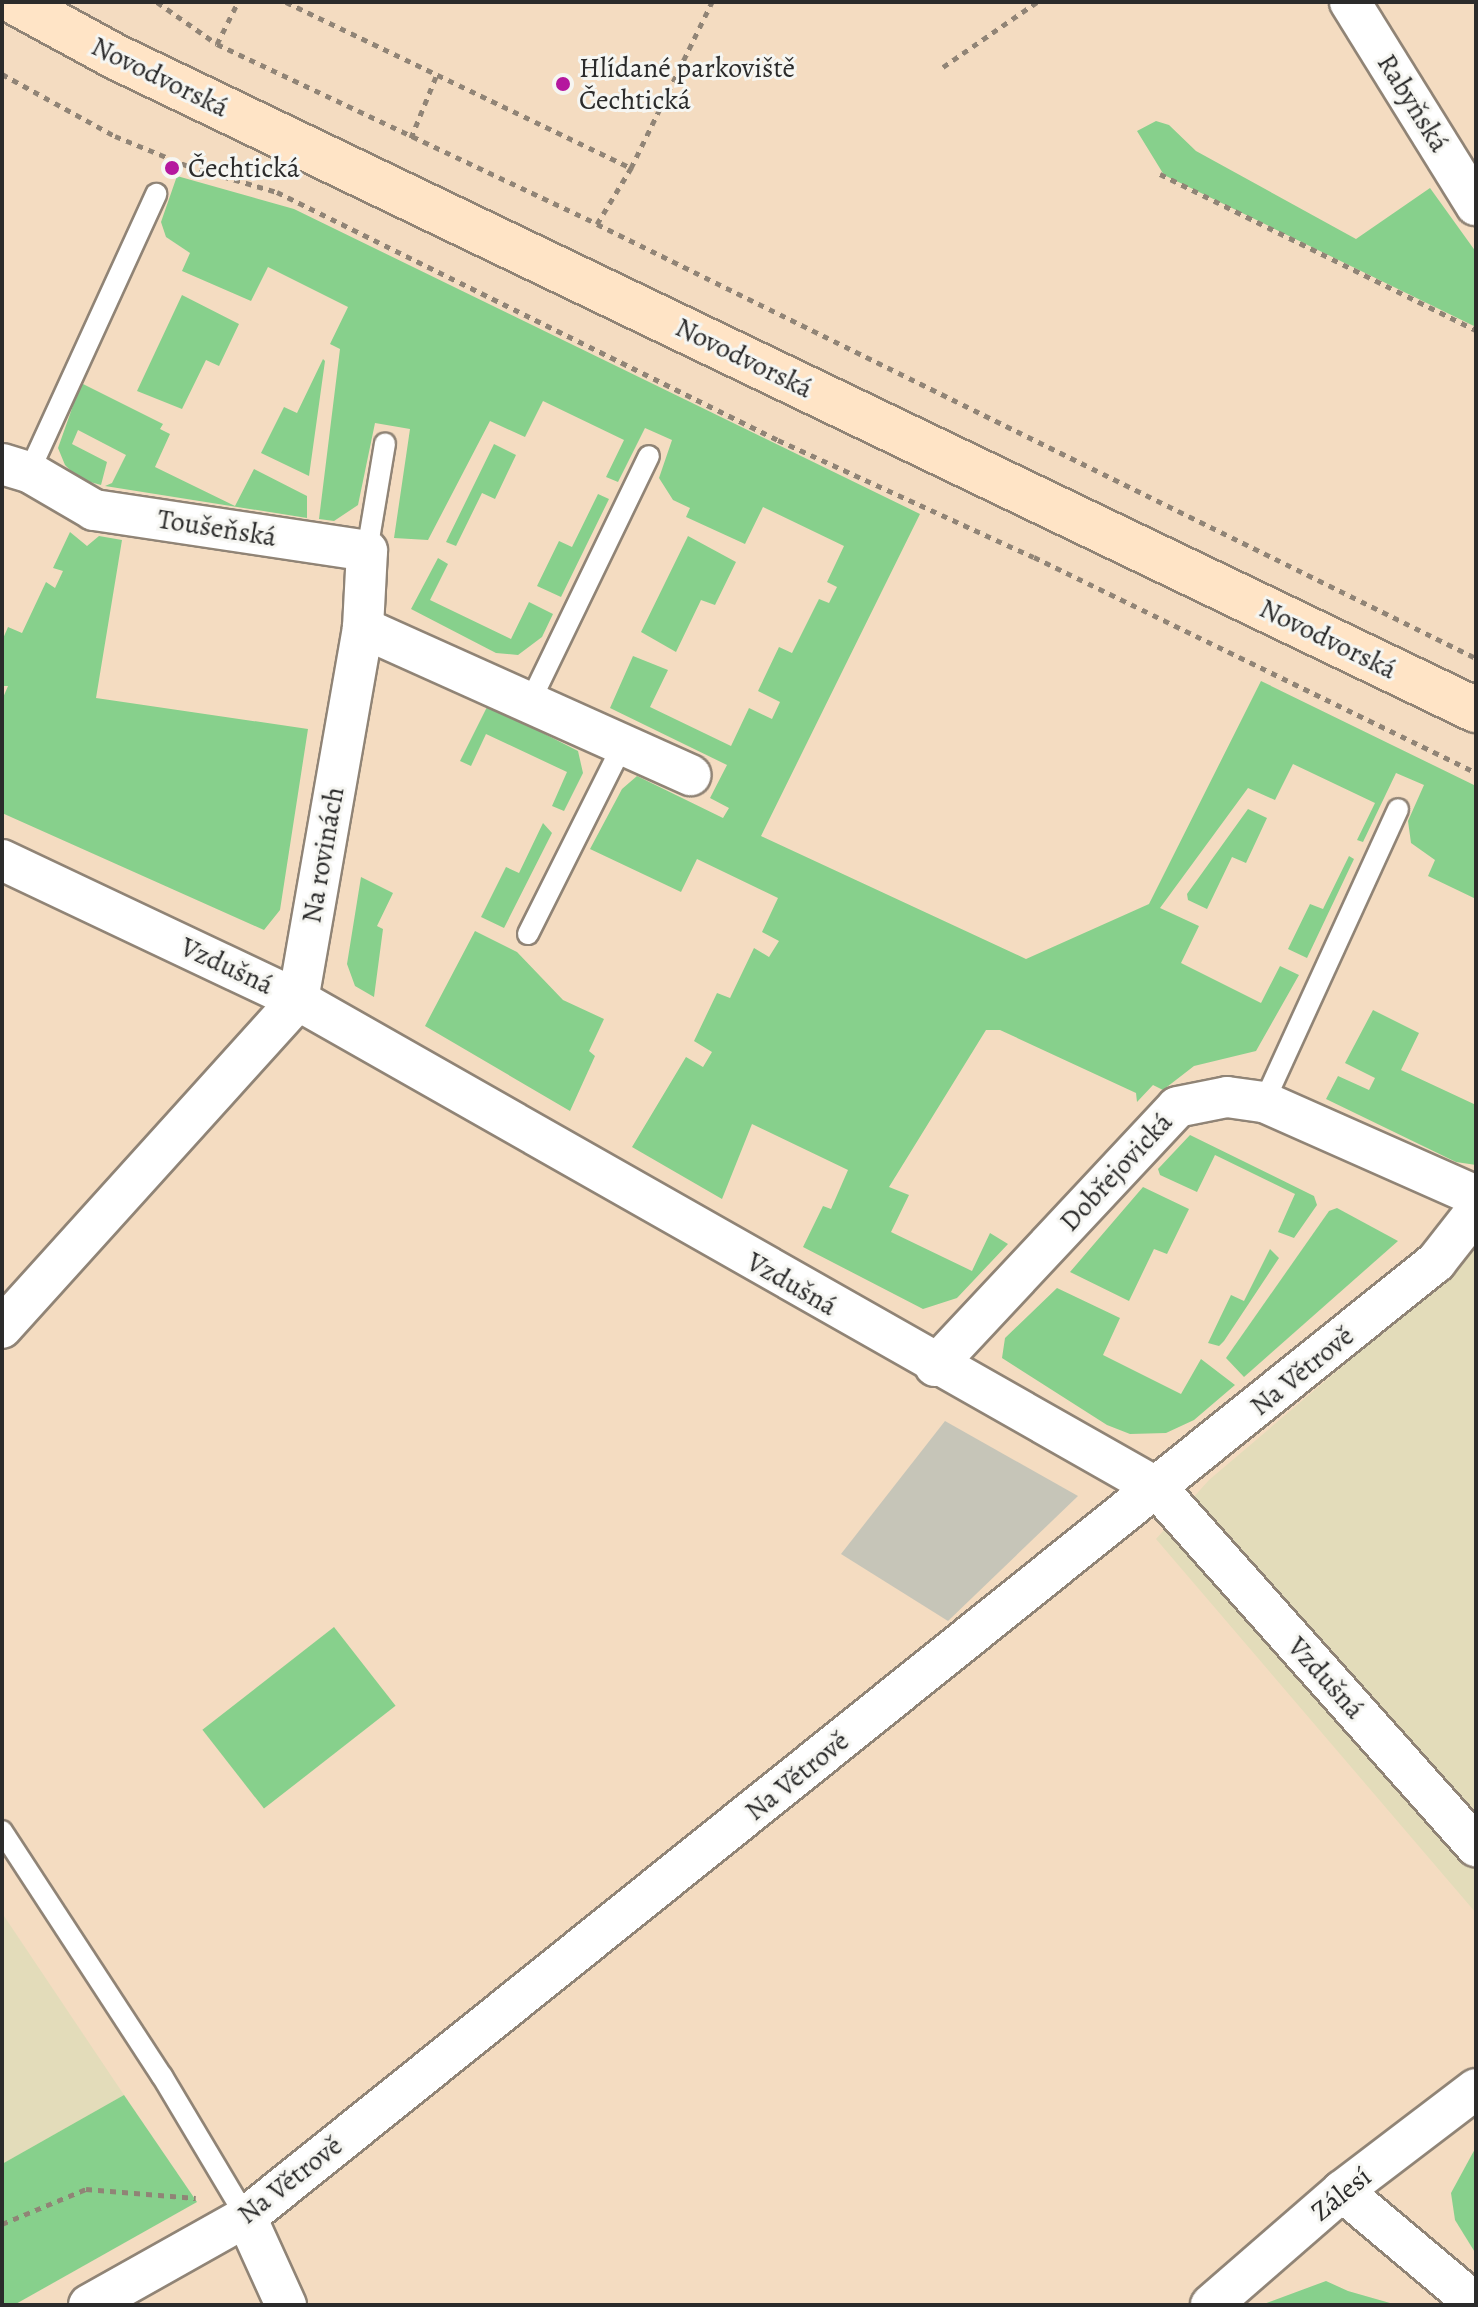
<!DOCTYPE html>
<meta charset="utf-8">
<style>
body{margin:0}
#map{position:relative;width:1478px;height:2307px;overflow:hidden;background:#f4dcc1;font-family:Alegreya,serif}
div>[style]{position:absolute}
.built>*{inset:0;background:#e3dcba}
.industrial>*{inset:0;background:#c6c5b8}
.green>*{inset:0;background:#87d08c;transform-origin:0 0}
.path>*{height:5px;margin-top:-2.5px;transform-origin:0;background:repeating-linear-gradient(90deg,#908476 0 6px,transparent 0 12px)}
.roads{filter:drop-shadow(2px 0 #908476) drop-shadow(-2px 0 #908476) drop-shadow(0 2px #908476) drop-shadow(0 -2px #908476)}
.lane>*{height:20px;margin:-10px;padding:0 10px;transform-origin:10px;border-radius:10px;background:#fff}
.street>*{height:40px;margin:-20px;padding:0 20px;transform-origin:20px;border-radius:20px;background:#fff}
.secondary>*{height:44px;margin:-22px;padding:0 22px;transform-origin:22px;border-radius:22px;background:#ffe4c6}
.dots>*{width:22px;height:22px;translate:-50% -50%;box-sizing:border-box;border:4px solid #f6f6f2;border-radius:50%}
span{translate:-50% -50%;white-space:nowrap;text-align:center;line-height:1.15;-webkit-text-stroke:6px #f6f6f2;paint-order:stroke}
.poi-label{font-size:28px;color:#2b2b2b}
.left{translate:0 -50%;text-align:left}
.street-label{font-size:28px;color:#2b2b2b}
.frame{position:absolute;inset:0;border:4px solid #2b2b2b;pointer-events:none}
</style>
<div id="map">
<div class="built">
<div style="clip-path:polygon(1476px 1240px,1476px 1913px,1156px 1539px,1209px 1480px,1377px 1337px)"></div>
<div style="clip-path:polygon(2px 1913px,124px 2095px,2px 2164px)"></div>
</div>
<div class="industrial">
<div style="clip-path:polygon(945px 1421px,1078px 1496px,948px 1621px,841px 1554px)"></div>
</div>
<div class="green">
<div style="clip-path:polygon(1156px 121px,1169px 125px,1196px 151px,1356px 239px,1430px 188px,1476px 252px,1476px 327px,1164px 175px,1137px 131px)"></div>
<div style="clip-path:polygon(177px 176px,294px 209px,920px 514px,761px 836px,1026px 959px,1149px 904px,1261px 681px,1476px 786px,1476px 899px,1428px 876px,1435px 860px,1411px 843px,1408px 821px,1424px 785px,1396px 773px,1363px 842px,1357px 840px,1375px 803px,1293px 764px,1275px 800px,1248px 788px,1160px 908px,1199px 926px,1181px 963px,1261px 1003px,1280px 966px,1299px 975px,1256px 1051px,1194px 1066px,1163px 1090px,1153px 1085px,1137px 1102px,1136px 1093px,1000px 1030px,986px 1030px,889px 1187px,909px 1195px,891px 1232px,972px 1271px,990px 1233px,1008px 1244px,957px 1298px,923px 1309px,803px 1247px,823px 1206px,831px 1209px,848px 1170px,752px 1124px,722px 1199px,632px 1147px,686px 1057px,703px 1067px,712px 1052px,694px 1041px,717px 993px,730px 998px,754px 948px,769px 957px,779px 941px,762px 932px,778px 898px,697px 859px,681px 892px,590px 849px,622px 789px,637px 776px,723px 818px,729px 808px,710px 798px,727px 765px,610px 708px,633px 656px,668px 670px,650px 707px,731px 746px,749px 708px,772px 719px,780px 702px,758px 691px,779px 647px,792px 653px,819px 599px,829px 603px,837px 587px,827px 582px,844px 546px,763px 507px,745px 544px,686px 517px,690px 508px,673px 500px,659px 478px,672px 440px,645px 428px,618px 482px,606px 477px,624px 440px,543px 401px,525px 437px,490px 421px,428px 540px,394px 538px,410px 429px,375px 423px,358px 505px,334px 521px,319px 519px,340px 349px,330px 344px,348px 307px,268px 267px,251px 301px,182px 271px,190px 253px,166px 237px,161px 222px)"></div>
<div style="clip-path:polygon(182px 295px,239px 324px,219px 366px,206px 360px,182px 409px,137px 391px)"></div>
<div style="clip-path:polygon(323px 359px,325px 361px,309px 476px,261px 453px,284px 407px,297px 413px)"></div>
<div style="clip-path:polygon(81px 383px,163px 424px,160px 429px,170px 434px,155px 467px,235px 506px,254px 469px,307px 496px,307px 518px,105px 486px,112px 483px,126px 455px,78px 430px,72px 444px,107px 462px,101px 485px,79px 479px,65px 465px,58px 448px)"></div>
<div style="clip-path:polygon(494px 444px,516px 455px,495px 499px,482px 493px,456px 546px,446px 542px)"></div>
<div style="clip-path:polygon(598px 494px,609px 499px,561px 597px,537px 586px,559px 541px,572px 547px)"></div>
<div style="clip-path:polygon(70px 532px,87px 546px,99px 536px,122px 540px,96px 698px,308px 729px,280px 910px,264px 930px,2px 813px,2px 700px,8px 686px,2px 686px,2px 641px,8px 627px,22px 633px,46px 582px,55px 588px,63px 571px,53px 568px)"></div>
<div style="clip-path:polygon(688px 536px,736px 562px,715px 605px,701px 600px,676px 652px,641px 632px)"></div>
<div style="clip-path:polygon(438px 558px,448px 564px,430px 600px,511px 639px,529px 602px,553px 614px,542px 637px,518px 655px,496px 653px,411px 609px)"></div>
<div style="clip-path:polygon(488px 705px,578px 751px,583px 773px,564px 811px,552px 806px,567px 772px,486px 734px,471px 766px,460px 761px)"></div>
<div style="clip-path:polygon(1248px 809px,1267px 818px,1246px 863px,1232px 857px,1207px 909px,1188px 900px,1187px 894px)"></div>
<div style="clip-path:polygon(543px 823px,552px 833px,504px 928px,481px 917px,506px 867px,519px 873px)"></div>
<div style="clip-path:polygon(1349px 856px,1354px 859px,1307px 958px,1288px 949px,1310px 904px,1323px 909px)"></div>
<div style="clip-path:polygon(361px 877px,393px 893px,377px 926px,383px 929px,374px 997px,355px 986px,347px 964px)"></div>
<div style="clip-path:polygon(475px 931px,517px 952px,563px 1000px,604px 1019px,589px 1051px,595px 1056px,570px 1111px,425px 1026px)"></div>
<div style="clip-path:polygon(1373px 1010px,1419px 1033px,1401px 1070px,1476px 1105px,1476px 1165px,1456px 1162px,1326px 1099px,1338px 1076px,1369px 1090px,1375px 1078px,1345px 1063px)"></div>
<div style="clip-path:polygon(1190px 1135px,1314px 1196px,1317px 1205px,1294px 1238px,1278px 1232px,1295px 1194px,1215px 1155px,1197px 1192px,1160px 1175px,1158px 1169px)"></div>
<div style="clip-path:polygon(1143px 1187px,1189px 1209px,1167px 1254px,1154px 1249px,1129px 1301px,1070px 1272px)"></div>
<div style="clip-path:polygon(1337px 1208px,1398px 1241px,1244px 1377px,1226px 1358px,1329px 1211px)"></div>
<div style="clip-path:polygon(1270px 1249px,1279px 1258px,1224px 1341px,1219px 1346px,1208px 1343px,1231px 1295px,1244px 1301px)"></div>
<div style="clip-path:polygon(1057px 1288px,1120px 1318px,1103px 1355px,1181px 1394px,1201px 1359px,1235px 1385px,1194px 1420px,1166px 1433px,1130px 1434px,1107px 1425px,1002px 1358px,1005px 1338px)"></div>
<div style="left:334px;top:1627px;width:100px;height:167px;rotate:52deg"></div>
<div style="clip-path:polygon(124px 2095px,197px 2202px,14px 2305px,2px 2305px,2px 2164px)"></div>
<div style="clip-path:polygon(1476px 2147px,1476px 2254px,1455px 2220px,1451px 2193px)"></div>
<div style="clip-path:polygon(1326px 2281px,1348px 2291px,1397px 2305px,1261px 2305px)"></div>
</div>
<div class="path">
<div style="left:157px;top:2px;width:73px;rotate:35deg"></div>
<div style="left:217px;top:44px;width:420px;rotate:25.3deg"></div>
<div style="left:597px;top:224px;width:980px;rotate:26.28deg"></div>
<div style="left:286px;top:2px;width:383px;rotate:25.7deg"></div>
<div style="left:217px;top:44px;width:47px;rotate:-63.4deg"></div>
<div style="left:943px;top:67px;width:114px;rotate:-34.7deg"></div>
<div style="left:2px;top:74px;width:129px;rotate:28.8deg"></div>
<div style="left:115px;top:136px;width:79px;rotate:22.3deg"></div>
<div style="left:188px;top:166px;width:93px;rotate:16.3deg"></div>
<div style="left:277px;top:192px;width:559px;rotate:26.34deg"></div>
<div style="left:778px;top:440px;width:281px;rotate:24.6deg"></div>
<div style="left:1034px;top:557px;width:492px;rotate:26deg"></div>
<div style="left:411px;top:138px;width:69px;rotate:-67.9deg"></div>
<div style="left:1160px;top:174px;width:352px;rotate:26.3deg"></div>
<div style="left:597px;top:224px;width:66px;rotate:-58.7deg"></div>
<div style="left:631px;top:168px;width:185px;rotate:-64deg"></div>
<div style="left:2px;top:2224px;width:91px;rotate:-22.6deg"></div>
<div style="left:86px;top:2189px;width:110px;rotate:4.7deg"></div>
</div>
<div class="roads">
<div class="lane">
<div style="left:29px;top:472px;width:306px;rotate:-65.4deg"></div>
<div style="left:367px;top:551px;width:109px;rotate:-80.5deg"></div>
<div style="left:530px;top:702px;width:273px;rotate:-64.2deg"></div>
<div style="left:528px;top:934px;width:212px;rotate:-63.4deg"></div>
<div style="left:1264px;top:1102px;width:322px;rotate:-65.4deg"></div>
<div style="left:2px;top:1831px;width:293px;rotate:56.9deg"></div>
<div style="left:162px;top:2076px;width:164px;rotate:59.2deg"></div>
</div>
<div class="street">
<div style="left:1350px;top:2px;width:239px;rotate:58.2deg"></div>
<div style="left:2px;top:464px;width:28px;rotate:17deg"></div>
<div style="left:29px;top:472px;width:75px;rotate:30.3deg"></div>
<div style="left:94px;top:510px;width:276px;rotate:8.5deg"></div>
<div style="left:367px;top:551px;width:77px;rotate:93deg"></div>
<div style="left:363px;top:628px;width:378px;rotate:99.9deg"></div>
<div style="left:298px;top:1000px;width:442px;rotate:132.1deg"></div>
<div style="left:363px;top:628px;width:359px;rotate:24.2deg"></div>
<div style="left:2px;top:860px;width:327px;rotate:25.3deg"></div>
<div style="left:298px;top:1000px;width:988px;rotate:29.6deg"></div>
<div style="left:1157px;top:1488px;width:480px;rotate:48.3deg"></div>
<div style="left:935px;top:1366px;width:354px;rotate:-46.9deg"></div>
<div style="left:1177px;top:1107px;width:51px;rotate:-11.3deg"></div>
<div style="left:1227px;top:1097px;width:37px;rotate:8deg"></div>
<div style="left:1264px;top:1102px;width:232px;rotate:23.9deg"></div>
<div style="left:1342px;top:2191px;width:175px;rotate:40.1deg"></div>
<div style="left:246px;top:2217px;width:97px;rotate:65.6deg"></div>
<div style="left:89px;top:2305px;width:180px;rotate:-29.3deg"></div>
<div style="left:246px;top:2217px;width:1526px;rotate:-38.75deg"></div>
<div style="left:1436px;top:1262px;width:65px;rotate:-51.9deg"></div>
<div style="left:1211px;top:2305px;width:174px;rotate:-41deg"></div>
<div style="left:1342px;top:2191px;width:168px;rotate:-37.3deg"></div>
</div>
<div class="secondary">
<div style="left:15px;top:2px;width:115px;rotate:28.6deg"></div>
<div style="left:116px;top:57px;width:1509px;rotate:25.65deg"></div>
</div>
</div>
<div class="dots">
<div style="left:563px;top:84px;background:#b5179e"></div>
<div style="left:172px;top:168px;background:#b5179e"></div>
</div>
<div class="poi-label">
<span class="left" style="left:579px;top:84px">Hlídané parkoviště<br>Čechtická</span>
<span class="left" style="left:188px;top:168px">Čechtická</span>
</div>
<div class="street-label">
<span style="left:160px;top:77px;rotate:26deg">Novodvorská</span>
<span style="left:1413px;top:103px;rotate:58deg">Rabyňská</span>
<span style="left:744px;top:358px;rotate:26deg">Novodvorská</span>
<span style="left:217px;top:528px;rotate:9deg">Toušeňská</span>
<span style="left:1328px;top:639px;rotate:26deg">Novodvorská</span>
<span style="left:323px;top:855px;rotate:-80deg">Na rovinách</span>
<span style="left:227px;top:966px;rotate:25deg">Vzdušná</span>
<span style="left:1116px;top:1172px;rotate:-47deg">Dobřejovická</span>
<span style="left:792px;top:1284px;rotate:30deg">Vzdušná</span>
<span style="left:1302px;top:1371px;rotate:-39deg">Na Větrově</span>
<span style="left:1326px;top:1678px;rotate:48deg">Vzdušná</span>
<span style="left:797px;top:1776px;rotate:-39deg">Na Větrově</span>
<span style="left:290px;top:2180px;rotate:-38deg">Na Větrově</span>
<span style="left:1341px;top:2194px;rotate:-39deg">Zálesí</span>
</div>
<div class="frame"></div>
</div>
